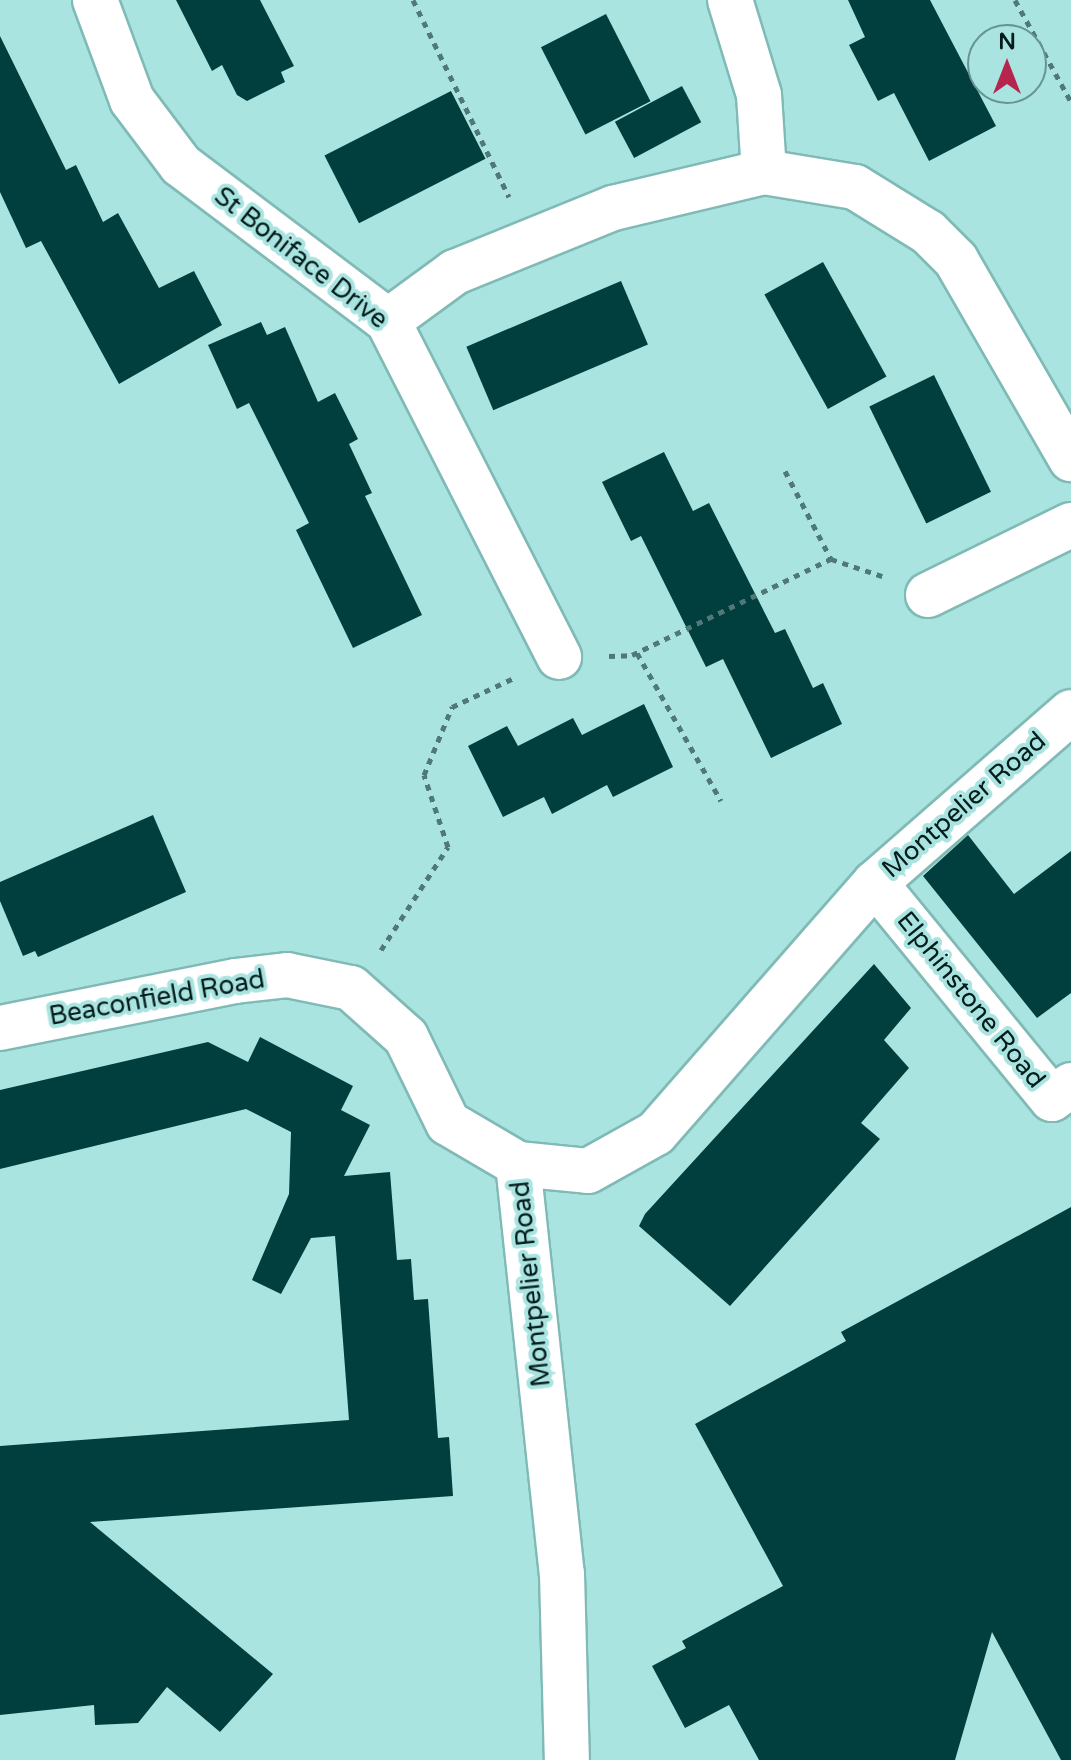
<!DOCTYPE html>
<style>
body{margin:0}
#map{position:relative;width:1071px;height:1760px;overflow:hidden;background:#a9e4e1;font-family:"Varela Round",sans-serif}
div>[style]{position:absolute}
.building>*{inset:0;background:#003f3d;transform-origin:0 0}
.path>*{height:5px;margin-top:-2.5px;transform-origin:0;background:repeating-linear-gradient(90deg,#507876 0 6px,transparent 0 12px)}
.roads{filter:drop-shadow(2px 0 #80bab6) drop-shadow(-2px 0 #80bab6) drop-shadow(0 2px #80bab6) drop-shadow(0 -2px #80bab6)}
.minor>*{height:44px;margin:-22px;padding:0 22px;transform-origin:22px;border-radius:22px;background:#fff}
span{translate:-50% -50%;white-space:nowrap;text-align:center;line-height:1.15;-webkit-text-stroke:8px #a9e4e1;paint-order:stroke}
.street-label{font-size:26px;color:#041c1b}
.north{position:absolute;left:967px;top:24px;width:80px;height:80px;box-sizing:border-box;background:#a9e4e1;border:2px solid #679492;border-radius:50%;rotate:0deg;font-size:22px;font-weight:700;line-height:32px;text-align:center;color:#041c1b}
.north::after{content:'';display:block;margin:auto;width:28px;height:36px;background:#b6254d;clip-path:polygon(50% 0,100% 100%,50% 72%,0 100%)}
</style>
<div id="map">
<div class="building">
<div style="clip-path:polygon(176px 0,260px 0,294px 66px,281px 72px,285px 82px,247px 101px,237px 95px,222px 65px,212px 71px)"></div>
<div style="clip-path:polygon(848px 0,930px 0,996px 126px,929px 161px,894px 93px,878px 101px,849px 45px,865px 37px)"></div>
<div style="left:606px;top:14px;width:98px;height:73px;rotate:63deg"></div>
<div style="clip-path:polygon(0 36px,66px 170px,76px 165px,103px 222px,118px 213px,159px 288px,194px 271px,222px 325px,119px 384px,41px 241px,26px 248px,0 192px)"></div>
<div style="left:682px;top:86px;width:41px;height:76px;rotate:62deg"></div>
<div style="left:451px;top:91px;width:76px;height:142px;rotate:63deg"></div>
<div style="left:823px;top:262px;width:131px;height:67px;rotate:61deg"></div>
<div style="left:621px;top:281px;width:69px;height:168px;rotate:67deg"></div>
<div style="clip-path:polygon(261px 322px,267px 335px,285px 327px,318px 402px,335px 393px,358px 439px,349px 444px,372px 493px,365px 496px,422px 615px,353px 648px,296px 530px,309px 523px,249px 403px,237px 409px,208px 345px)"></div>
<div style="left:934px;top:375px;width:130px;height:72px;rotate:64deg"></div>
<div style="clip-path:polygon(664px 452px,693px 511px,709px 503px,775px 633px,785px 629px,813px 688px,823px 683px,842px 724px,771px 758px,723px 659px,706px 667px,641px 536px,631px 541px,602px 482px)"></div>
<div style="clip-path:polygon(644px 704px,673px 767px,613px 797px,607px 785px,552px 814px,544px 797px,503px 817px,468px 746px,507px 726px,518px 746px,573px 718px,582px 735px)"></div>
<div style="clip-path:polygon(153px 815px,186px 892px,38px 957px,35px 951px,23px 956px,0 901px,0 882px)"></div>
<div style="clip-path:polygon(968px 835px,1014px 894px,1071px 851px,1071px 993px,1037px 1018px,923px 876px)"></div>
<div style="clip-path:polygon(874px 964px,911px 1008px,884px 1040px,909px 1068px,861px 1123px,880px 1139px,730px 1306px,639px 1226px,645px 1214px)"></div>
<div style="clip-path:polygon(260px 1037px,353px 1086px,341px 1110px,370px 1125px,344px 1176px,390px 1172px,397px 1260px,411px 1259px,414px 1300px,428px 1299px,438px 1438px,449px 1437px,453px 1496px,90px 1522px,273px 1674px,220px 1732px,167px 1687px,138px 1723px,95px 1725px,94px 1705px,0 1715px,0 1446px,349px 1420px,335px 1236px,311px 1238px,281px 1294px,252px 1280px,289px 1194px,291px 1132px,246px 1109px,0 1169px,0 1090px,208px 1042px,248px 1062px)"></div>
<div style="clip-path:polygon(1071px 1207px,1071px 1760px,1061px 1760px,992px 1632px,955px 1760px,759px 1760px,729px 1705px,685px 1728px,652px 1666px,686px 1648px,682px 1641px,783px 1586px,695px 1424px,846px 1341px,841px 1332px)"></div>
</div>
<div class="path">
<div style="left:413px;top:0;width:219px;rotate:64deg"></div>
<div style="left:1015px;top:0;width:116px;rotate:61.2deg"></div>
<div style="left:785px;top:471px;width:99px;rotate:62.4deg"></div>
<div style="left:637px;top:653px;width:170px;rotate:60.4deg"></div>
<div style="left:609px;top:656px;width:23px;rotate:-2deg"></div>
<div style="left:632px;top:655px;width:221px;rotate:-25.8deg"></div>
<div style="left:831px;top:559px;width:54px;rotate:18.4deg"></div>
<div style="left:381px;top:950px;width:123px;rotate:-57deg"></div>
<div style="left:448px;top:847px;width:76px;rotate:-108.4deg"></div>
<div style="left:424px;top:775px;width:74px;rotate:-67.6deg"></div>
<div style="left:452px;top:707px;width:71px;rotate:-25.1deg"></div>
</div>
<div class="roads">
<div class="minor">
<div style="left:95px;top:0;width:107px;rotate:69.7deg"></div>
<div style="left:132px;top:100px;width:81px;rotate:53deg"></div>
<div style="left:181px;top:165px;width:259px;rotate:37deg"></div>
<div style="left:388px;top:321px;width:377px;rotate:63deg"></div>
<div style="left:730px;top:0;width:99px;rotate:73deg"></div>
<div style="left:759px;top:95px;width:77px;rotate:86.3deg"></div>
<div style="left:388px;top:321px;width:83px;rotate:-36.2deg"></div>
<div style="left:455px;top:272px;width:170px;rotate:-22.1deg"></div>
<div style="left:613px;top:208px;width:155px;rotate:-13.4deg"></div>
<div style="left:764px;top:172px;width:92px;rotate:9.4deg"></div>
<div style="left:855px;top:187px;width:86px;rotate:31.7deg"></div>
<div style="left:928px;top:232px;width:40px;rotate:45deg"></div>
<div style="left:956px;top:260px;width:230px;rotate:60deg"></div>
<div style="left:928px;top:595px;width:159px;rotate:-26.1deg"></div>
<div style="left:875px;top:883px;width:279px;rotate:50.7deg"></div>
<div style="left:1052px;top:1099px;width:24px;rotate:-36deg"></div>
<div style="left:0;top:1028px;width:240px;rotate:-11.3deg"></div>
<div style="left:235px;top:981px;width:52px;rotate:-6.6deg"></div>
<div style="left:287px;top:975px;width:65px;rotate:11.5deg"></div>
<div style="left:351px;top:988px;width:74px;rotate:41.7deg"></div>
<div style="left:406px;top:1037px;width:96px;rotate:64deg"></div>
<div style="left:448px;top:1123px;width:81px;rotate:30.4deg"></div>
<div style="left:518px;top:1164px;width:70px;rotate:5.7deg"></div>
<div style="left:588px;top:1171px;width:78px;rotate:-29.2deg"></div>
<div style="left:656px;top:1133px;width:332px;rotate:-48.8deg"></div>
<div style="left:875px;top:883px;width:260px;rotate:-41.1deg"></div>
<div style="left:518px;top:1164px;width:412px;rotate:83.9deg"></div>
<div style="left:562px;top:1574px;width:186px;rotate:88.5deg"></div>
</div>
</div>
<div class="street-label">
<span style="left:301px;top:258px;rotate:38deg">St Boniface Drive</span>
<span style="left:964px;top:805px;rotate:-41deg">Montpelier Road</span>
<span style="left:157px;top:998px;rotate:-10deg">Beaconfield Road</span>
<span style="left:971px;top:1000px;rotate:51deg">Elphinstone Road</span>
<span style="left:531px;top:1284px;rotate:-96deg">Montpelier Road</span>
</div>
<div class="north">N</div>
</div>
